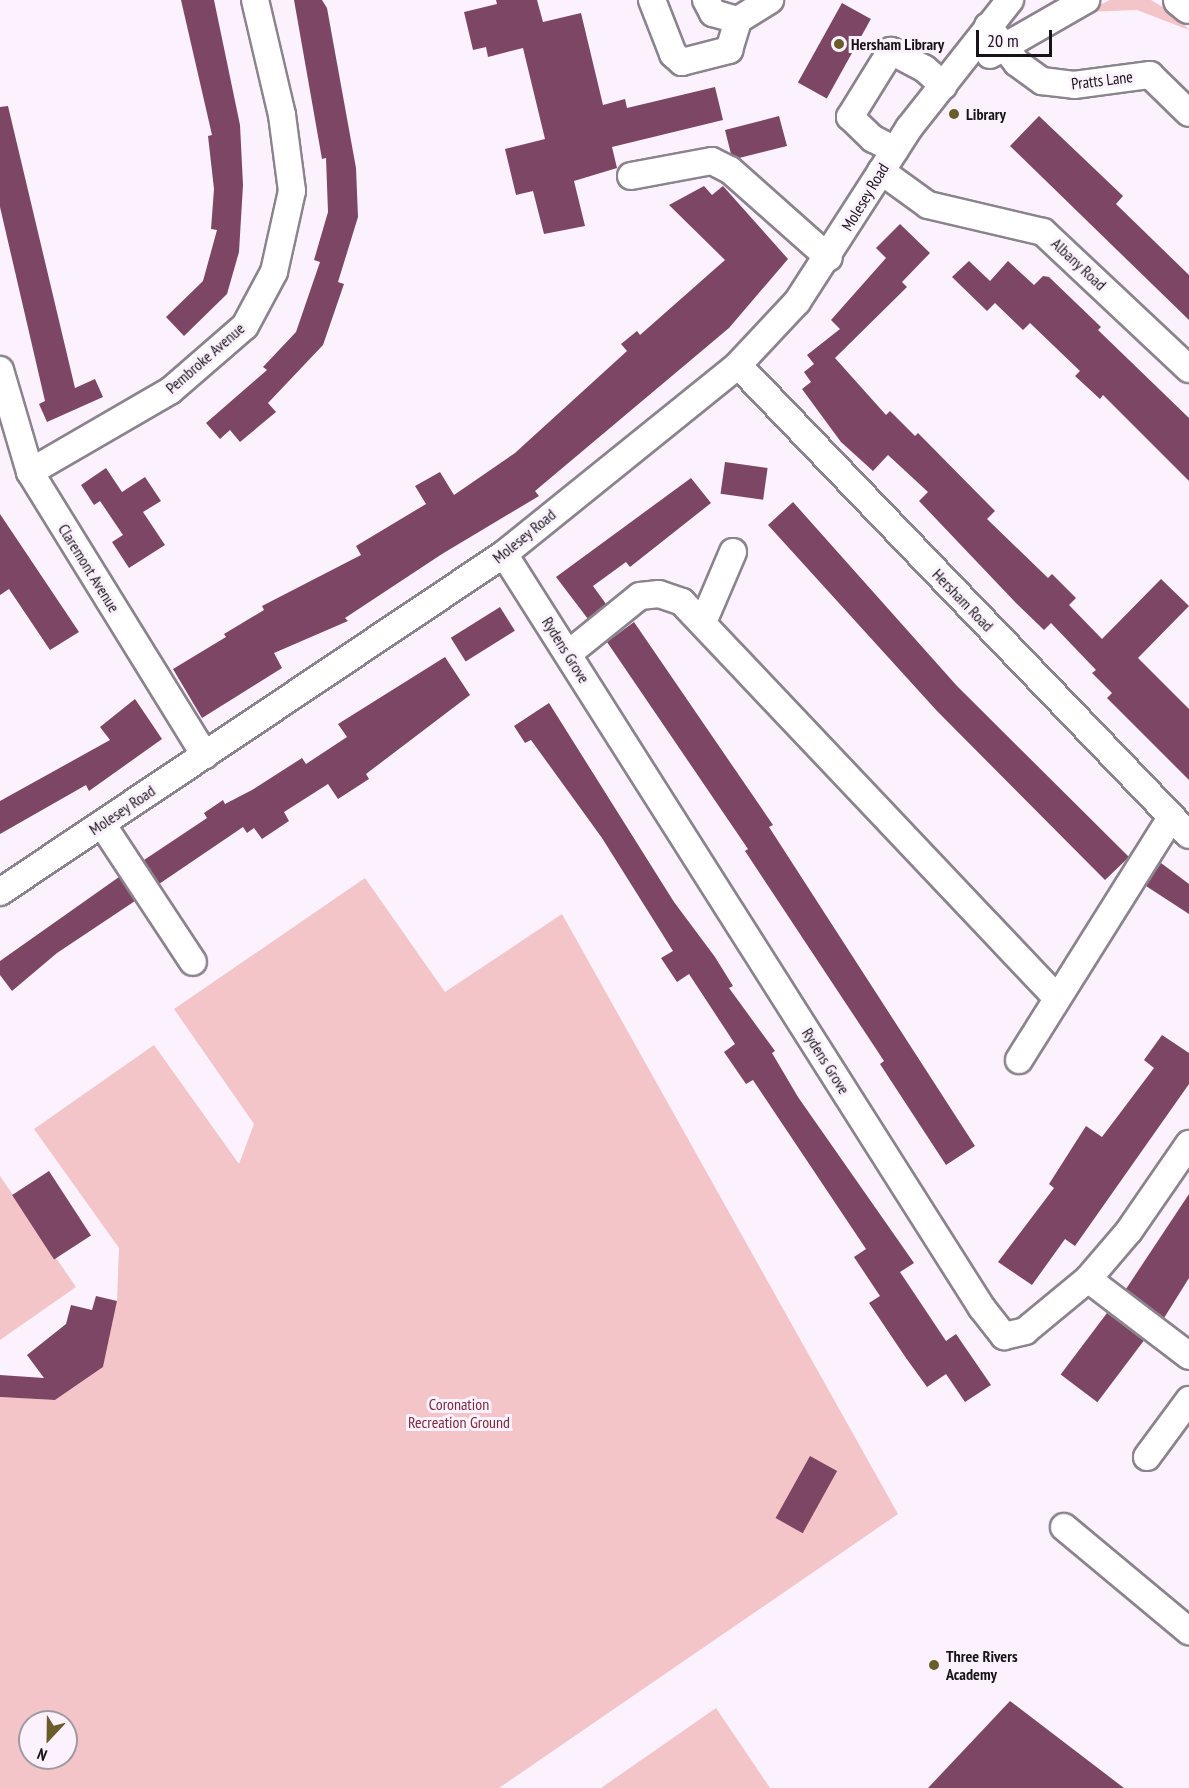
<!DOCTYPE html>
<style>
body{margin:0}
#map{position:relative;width:1189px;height:1788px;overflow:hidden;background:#fbf2fd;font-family:"PT Sans Narrow",sans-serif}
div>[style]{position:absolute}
.green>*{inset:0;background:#f4c5c8}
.building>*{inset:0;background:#7d4664;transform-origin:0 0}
.roads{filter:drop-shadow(2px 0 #8b838d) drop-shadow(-2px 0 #8b838d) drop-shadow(0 2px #8b838d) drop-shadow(0 -2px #8b838d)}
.minor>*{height:26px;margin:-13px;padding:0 13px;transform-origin:13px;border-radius:13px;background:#fff}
.major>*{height:32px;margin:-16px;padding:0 16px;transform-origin:16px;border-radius:16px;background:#fff}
.dots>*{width:16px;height:16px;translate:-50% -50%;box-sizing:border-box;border:3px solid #fbf2fd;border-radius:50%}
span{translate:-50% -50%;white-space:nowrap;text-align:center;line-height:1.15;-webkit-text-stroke:6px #fbf2fd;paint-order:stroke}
.poi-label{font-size:16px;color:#171418;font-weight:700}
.left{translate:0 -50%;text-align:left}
.street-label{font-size:16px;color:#171418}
.park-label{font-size:16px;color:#7d2a38}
.north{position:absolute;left:18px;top:1710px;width:60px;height:60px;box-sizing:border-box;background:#fbf2fd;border:2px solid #a099a1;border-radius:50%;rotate:202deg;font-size:16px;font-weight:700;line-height:24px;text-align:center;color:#171418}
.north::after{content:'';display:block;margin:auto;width:21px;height:27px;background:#6a5d2a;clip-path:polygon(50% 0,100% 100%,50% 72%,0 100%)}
.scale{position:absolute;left:976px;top:30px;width:76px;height:27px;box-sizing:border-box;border:3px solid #171418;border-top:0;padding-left:8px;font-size:18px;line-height:21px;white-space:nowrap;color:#171418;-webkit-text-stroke:4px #fbf2fd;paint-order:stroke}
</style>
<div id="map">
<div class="green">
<div style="clip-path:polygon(1110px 0,1151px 0,1176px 15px,1189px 30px,1137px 10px,1084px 12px)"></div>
<div style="clip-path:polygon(evenodd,365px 878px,445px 992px,562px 914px,898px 1514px,499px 1788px,0 1788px,0 1397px,55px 1400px,103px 1367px,117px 1301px,119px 1248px,34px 1129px,154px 1045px,239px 1164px,254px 1124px,174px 1009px,365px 878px,30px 1722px,66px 1722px,66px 1758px,30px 1758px,30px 1722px)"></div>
<div style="clip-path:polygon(0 1176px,76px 1287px,0 1340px)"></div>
<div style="clip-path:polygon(716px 1708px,770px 1788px,601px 1788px)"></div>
</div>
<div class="building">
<div style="clip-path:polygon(181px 0,214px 0,240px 125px,243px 185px,239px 252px,227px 294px,184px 336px,166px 317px,203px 281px,217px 230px,211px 229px,214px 189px,208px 136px,212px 135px)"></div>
<div style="clip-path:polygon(294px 0,322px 0,327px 8px,356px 168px,358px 217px,338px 282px,344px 284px,323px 345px,268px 403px,276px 412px,240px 442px,230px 430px,220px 439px,206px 423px,267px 370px,263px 367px,296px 332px,320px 262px,314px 260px,328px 212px,326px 158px,322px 159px)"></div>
<div style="clip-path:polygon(496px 0,537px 0,543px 22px,581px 13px,603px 105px,625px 99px,627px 108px,715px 87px,723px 120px,612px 147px,617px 168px,574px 181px,585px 226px,544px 234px,533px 191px,516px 195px,505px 149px,545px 139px,523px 48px,488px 57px,486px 47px,473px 50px,464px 12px,497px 4px)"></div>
<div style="left:842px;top:3px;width:33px;height:91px;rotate:29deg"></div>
<div style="clip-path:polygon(8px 106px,75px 388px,95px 379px,103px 397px,47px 422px,39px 404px,45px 401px,0 207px,0 107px)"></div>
<div style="clip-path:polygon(779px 116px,787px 146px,739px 158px,731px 154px,725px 130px)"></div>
<div style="clip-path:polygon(1039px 116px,1123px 196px,1116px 204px,1189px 275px,1189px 320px,1010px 146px)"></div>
<div style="clip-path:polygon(704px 186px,712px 195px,723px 186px,788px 259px,729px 328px,535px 491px,539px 496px,442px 554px,345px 618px,348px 621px,274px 653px,282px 668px,202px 718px,173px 669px,226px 637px,224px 634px,264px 610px,262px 606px,361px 555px,356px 546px,426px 504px,415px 486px,440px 472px,454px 495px,515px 453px,627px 351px,621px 344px,637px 331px,640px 335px,725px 260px,669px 205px)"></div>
<div style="clip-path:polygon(900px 224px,930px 253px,902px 282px,907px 287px,835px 358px,886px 415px,890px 411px,915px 436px,918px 433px,995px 511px,987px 519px,1048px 578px,1052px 574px,1076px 598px,1069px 605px,1102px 639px,1161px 579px,1189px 606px,1138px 658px,1189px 709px,1189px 780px,1107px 698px,1112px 693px,1092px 673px,1096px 670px,1051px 623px,1044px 630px,1016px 603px,919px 501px,928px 492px,888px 455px,873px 471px,841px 442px,802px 389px,811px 382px,804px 372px,814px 364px,807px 355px,840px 329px,831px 320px,886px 258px,876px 248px)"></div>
<div style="clip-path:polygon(969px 261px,990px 281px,1008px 261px,1034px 285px,1043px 276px,1049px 277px,1101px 327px,1098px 330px,1189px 418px,1189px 481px,1103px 395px,1100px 399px,1075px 376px,1080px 371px,1030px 323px,1023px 330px,995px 303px,987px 311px,952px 277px)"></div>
<div style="left:725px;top:462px;width:43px;height:32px;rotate:8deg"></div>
<div style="clip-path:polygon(106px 468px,122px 492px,145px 477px,161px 501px,143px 512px,165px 545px,129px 568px,112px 542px,123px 535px,100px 501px,94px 505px,81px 485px)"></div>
<div style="clip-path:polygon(691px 478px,711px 503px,630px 567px,626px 562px,593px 586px,606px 604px,588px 619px,556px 577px)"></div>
<div style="clip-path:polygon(793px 502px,957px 686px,1129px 857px,1105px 880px,937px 711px,768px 525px)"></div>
<div style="clip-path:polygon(0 514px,79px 632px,50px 650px,9px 589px,0 595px)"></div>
<div style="left:500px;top:607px;width:28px;height:58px;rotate:58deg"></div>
<div style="clip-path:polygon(634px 622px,773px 825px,769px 827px,975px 1146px,946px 1165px,880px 1064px,884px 1061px,745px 851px,748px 849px,607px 642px)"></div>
<div style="clip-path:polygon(445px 657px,470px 695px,366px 774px,369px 779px,338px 799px,328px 784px,284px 812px,289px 821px,262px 839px,254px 828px,247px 833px,243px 827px,159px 884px,144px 860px,207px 818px,204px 813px,223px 800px,225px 804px,252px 790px,302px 758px,306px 764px,347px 737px,338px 724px)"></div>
<div style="clip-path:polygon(135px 699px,162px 739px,89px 791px,86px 785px,0 834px,0 801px,110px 740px,100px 727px)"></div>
<div style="clip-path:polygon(549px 703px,674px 902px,715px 957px,733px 986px,729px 988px,775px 1051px,772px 1053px,798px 1097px,914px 1263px,900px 1272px,946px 1341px,956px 1334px,991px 1385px,965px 1402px,946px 1374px,927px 1387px,906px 1358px,869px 1303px,880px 1296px,854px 1257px,866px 1249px,753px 1080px,746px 1084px,724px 1052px,735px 1044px,689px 974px,677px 982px,661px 958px,673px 951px,602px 838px,531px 740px,525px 743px,514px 726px)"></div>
<div style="clip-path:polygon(1161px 863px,1189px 884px,1189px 914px,1146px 886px)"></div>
<div style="clip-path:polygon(119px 877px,135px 901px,57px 953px,12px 991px,0 975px,0 961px)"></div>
<div style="clip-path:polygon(1162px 1035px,1189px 1053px,1189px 1084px,1075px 1246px,1065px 1239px,1032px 1285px,998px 1262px,1054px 1188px,1049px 1184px,1086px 1126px,1102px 1137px,1154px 1068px,1144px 1060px)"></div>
<div style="left:49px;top:1171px;width:77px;height:44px;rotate:57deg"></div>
<div style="clip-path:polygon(1189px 1194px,1189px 1278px,1164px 1318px,1126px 1289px)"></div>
<div style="clip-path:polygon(96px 1296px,117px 1301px,103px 1367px,55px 1400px,0 1397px,0 1375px,44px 1378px,27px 1355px,66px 1324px,71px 1305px,92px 1310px)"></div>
<div style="left:1107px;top:1313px;width:46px;height:77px;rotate:37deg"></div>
<div style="left:810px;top:1456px;width:31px;height:71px;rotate:29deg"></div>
<div style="clip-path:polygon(1010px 1701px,1124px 1788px,928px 1788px)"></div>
</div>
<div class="roads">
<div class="minor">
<div style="left:652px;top:0;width:58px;rotate:68.7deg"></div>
<div style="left:673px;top:54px;width:12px;rotate:42deg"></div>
<div style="left:682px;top:62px;width:49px;rotate:-14.3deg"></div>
<div style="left:729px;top:50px;width:31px;rotate:-73deg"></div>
<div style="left:706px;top:0;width:15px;rotate:62deg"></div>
<div style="left:713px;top:13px;width:26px;rotate:16deg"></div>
<div style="left:738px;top:20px;width:38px;rotate:-32deg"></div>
<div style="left:988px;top:26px;width:47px;rotate:51.9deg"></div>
<div style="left:1017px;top:63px;width:31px;rotate:36deg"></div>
<div style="left:1042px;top:81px;width:32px;rotate:7deg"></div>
<div style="left:1074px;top:85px;width:77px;rotate:-7.5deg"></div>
<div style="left:1150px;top:75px;width:54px;rotate:44.3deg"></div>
<div style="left:990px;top:55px;width:111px;rotate:-29.8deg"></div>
<div style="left:895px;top:150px;width:25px;rotate:-153deg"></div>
<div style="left:873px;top:139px;width:32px;rotate:-136deg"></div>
<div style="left:850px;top:117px;width:78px;rotate:-58.2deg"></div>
<div style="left:891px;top:51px;width:38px;rotate:28deg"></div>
<div style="left:925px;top:69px;width:25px;rotate:42deg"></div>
<div style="left:881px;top:171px;width:58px;rotate:35.9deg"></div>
<div style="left:928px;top:205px;width:118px;rotate:13.2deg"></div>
<div style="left:1043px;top:232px;width:200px;rotate:43.2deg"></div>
<div style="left:631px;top:176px;width:82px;rotate:-10.5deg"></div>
<div style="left:712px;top:161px;width:20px;rotate:27deg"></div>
<div style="left:730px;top:170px;width:132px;rotate:41.6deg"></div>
<div style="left:738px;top:365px;width:651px;rotate:46.18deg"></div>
<div style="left:0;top:370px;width:106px;rotate:73.6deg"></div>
<div style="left:30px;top:472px;width:333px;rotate:58.3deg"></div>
<div style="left:30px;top:472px;width:162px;rotate:-30.1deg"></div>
<div style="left:170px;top:391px;width:99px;rotate:-40.9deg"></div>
<div style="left:245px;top:326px;width:61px;rotate:-61.8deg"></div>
<div style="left:274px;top:272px;width:83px;rotate:-77.5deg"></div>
<div style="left:292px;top:191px;width:77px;rotate:-97.5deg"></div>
<div style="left:282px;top:115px;width:118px;rotate:-103.2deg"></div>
<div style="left:504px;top:554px;width:893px;rotate:57.63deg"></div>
<div style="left:982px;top:1308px;width:36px;rotate:52deg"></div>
<div style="left:1004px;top:1336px;width:22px;rotate:-13deg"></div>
<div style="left:1025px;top:1331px;width:82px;rotate:-39.5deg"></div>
<div style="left:1088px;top:1279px;width:63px;rotate:-49.5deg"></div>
<div style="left:1129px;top:1231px;width:106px;rotate:-55.4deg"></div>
<div style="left:704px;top:620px;width:74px;rotate:-66.9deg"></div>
<div style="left:568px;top:654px;width:92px;rotate:-38.9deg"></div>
<div style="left:640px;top:596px;width:19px;rotate:-6deg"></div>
<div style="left:659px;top:594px;width:24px;rotate:19deg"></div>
<div style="left:682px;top:602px;width:544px;rotate:46.56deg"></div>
<div style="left:102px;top:824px;width:165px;rotate:56.6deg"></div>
<div style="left:0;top:892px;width:607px;rotate:-33.85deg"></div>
<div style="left:504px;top:554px;width:301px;rotate:-38.9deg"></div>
<div style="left:738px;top:365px;width:86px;rotate:-46.9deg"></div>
<div style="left:797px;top:302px;width:207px;rotate:-57.2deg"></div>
<div style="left:909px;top:128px;width:163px;rotate:-51.7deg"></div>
<div style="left:1019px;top:1060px;width:286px;rotate:-57.9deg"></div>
<div style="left:1088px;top:1279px;width:127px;rotate:37.3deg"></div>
<div style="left:1147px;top:1457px;width:71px;rotate:-53.6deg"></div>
<div style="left:1064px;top:1527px;width:163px;rotate:39.8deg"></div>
</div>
<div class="major">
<div style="left:1180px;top:0;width:11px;rotate:38deg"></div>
</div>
</div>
<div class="dots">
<div style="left:839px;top:44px;background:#6a5d2a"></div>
<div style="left:954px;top:114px;background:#6a5d2a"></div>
<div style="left:934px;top:1665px;background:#6a5d2a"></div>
</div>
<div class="poi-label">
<span class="left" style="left:851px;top:44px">Hersham Library</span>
<span class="left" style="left:966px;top:114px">Library</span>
<span class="left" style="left:946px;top:1665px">Three Rivers<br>Academy</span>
</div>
<div class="street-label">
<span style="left:1102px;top:80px;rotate:-7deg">Pratts Lane</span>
<span style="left:865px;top:197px;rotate:-59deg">Molesey Road</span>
<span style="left:1079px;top:264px;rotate:43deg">Albany Road</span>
<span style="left:205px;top:358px;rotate:-41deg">Pembroke Avenue</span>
<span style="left:524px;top:536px;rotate:-39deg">Molesey Road</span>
<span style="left:89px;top:568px;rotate:58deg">Claremont Avenue</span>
<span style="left:963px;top:600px;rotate:46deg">Hersham Road</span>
<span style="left:566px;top:650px;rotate:58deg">Rydens Grove</span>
<span style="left:122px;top:810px;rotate:-34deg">Molesey Road</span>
<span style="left:826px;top:1061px;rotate:58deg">Rydens Grove</span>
</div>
<div class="park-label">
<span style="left:459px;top:1413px">Coronation<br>Recreation Ground</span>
</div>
<div class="north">N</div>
<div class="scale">20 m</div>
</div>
